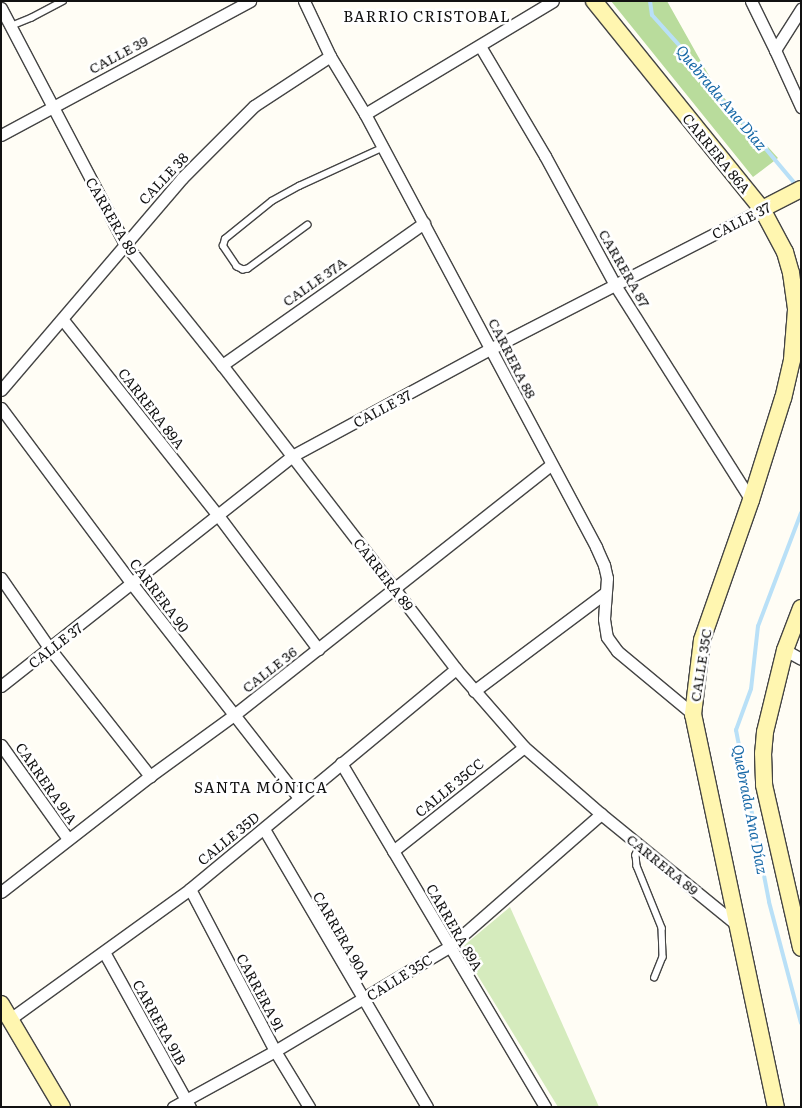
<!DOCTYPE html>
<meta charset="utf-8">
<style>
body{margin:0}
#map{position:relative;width:802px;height:1108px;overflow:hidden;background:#fffdf5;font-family:Literata,serif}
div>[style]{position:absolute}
.green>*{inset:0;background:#d5ebbd}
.forest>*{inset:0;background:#b9dc9c}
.stream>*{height:4px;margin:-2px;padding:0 2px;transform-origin:2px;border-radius:2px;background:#b9e0f7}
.roads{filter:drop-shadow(1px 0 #444) drop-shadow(-1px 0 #444) drop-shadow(0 1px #444) drop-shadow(0 -1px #444)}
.lane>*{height:5.5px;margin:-2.75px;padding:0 2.75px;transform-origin:2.75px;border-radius:2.75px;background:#fff}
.street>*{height:11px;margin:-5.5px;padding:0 5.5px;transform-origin:5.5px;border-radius:5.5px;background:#fff}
.secondary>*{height:16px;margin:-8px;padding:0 8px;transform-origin:8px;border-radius:8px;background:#fff6b0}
span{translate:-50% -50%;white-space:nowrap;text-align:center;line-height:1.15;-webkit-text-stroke:5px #fff;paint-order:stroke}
.street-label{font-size:14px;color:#111}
.neighbourhood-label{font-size:15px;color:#111;letter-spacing:1px}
.water-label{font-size:15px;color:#1768a6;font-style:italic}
.frame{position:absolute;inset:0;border:2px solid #111;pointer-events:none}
</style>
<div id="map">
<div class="green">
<div style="clip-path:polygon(510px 907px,565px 1030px,599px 1107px,558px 1107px,461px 948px)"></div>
</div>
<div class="forest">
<div style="clip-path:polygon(611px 1px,667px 1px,717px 90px,778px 158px,753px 177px)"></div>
</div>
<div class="stream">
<div style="left:650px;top:1px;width:14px;rotate:82deg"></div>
<div style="left:652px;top:15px;width:64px;rotate:48.1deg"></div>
<div style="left:695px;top:63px;width:33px;rotate:57deg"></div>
<div style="left:713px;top:91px;width:52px;rotate:46.5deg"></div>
<div style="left:749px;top:129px;width:75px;rotate:49.9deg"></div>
<div style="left:801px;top:513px;width:121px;rotate:110.8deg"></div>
<div style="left:758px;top:626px;width:63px;rotate:96.3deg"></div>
<div style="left:751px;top:689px;width:44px;rotate:110.1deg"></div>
<div style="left:736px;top:730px;width:175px;rotate:79.1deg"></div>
<div style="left:769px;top:902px;width:125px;rotate:75.2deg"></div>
</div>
<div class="roads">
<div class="lane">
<div style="left:11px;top:26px;width:22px;rotate:-22deg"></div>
<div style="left:31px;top:18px;width:36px;rotate:-28deg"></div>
<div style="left:308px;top:225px;width:74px;rotate:143.7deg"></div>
<div style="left:248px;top:269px;width:5px;rotate:169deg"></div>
<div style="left:243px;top:270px;width:7px;rotate:-153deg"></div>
<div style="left:237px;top:267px;width:25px;rotate:-124deg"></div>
<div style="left:223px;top:246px;width:7px;rotate:-74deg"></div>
<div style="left:225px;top:239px;width:60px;rotate:-39deg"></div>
<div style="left:272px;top:201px;width:31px;rotate:-29deg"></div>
<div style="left:299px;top:186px;width:94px;rotate:-24.6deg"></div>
<div style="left:640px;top:845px;width:11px;rotate:112deg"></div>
<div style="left:636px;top:855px;width:11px;rotate:85deg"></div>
<div style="left:637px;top:866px;width:67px;rotate:68deg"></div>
<div style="left:662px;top:928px;width:29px;rotate:88deg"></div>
<div style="left:663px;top:957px;width:22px;rotate:112deg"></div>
</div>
<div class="street">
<div style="left:304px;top:1px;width:61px;rotate:64.7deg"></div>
<div style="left:330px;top:56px;width:68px;rotate:58.9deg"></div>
<div style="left:365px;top:114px;width:491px;rotate:61.9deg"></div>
<div style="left:596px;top:547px;width:20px;rotate:66deg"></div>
<div style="left:604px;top:565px;width:13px;rotate:77deg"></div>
<div style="left:607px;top:578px;width:41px;rotate:94.2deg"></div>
<div style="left:604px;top:619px;width:18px;rotate:81deg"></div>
<div style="left:607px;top:637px;width:17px;rotate:54deg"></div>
<div style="left:617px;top:651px;width:99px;rotate:39.7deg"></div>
<div style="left:751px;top:1px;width:55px;rotate:63.9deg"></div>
<div style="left:775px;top:50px;width:63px;rotate:65.5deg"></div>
<div style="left:1px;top:8px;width:267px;rotate:62.3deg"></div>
<div style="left:125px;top:244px;width:155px;rotate:51.3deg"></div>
<div style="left:222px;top:365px;width:384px;rotate:52.4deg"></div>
<div style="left:456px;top:669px;width:103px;rotate:48.9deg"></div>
<div style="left:524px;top:747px;width:102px;rotate:41deg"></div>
<div style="left:601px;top:814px;width:174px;rotate:39.2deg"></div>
<div style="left:480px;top:46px;width:128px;rotate:59.4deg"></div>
<div style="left:545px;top:156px;width:147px;rotate:61.5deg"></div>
<div style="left:615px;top:285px;width:254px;rotate:57.7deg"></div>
<div style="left:775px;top:50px;width:49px;rotate:-57.6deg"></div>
<div style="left:365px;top:114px;width:219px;rotate:-31deg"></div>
<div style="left:1px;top:135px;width:283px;rotate:-28.3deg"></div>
<div style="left:63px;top:320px;width:248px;rotate:51.6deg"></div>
<div style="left:217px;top:514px;width:169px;rotate:53.2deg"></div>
<div style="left:222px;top:365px;width:247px;rotate:-35.1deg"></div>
<div style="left:1px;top:390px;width:279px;rotate:-49.5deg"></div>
<div style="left:182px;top:178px;width:102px;rotate:-45deg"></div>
<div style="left:254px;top:106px;width:91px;rotate:-33.3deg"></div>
<div style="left:1px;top:408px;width:219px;rotate:53.3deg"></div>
<div style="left:132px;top:584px;width:271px;rotate:52deg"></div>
<div style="left:1px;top:578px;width:86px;rotate:55.4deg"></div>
<div style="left:50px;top:649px;width:162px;rotate:51.8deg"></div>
<div style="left:785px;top:650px;width:18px;rotate:29deg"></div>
<div style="left:1px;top:686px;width:371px;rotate:-38.3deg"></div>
<div style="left:292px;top:456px;width:227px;rotate:-28.4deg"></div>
<div style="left:492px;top:348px;width:304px;rotate:-27.2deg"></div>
<div style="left:474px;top:691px;width:164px;rotate:-36.8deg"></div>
<div style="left:1px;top:745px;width:115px;rotate:54.5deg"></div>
<div style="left:341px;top:763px;width:400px;rotate:59.3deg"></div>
<div style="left:264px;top:829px;width:322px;rotate:59.6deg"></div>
<div style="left:393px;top:851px;width:167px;rotate:-38.4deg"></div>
<div style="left:190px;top:889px;width:183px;rotate:62.3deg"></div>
<div style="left:275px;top:1051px;width:66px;rotate:58.7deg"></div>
<div style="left:1px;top:892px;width:189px;rotate:-37.9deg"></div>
<div style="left:150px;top:776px;width:104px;rotate:-36deg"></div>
<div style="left:234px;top:715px;width:404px;rotate:-38.3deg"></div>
<div style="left:104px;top:952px;width:177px;rotate:61deg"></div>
<div style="left:10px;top:1019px;width:222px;rotate:-35.8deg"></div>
<div style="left:190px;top:889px;width:345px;rotate:-39.6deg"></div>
<div style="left:173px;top:1107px;width:116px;rotate:-28.8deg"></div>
<div style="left:275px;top:1051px;width:203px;rotate:-30.9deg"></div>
<div style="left:449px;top:947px;width:202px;rotate:-41.2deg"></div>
</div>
<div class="secondary">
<div style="left:594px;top:1px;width:267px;rotate:51.1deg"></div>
<div style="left:762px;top:209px;width:49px;rotate:61.9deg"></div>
<div style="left:785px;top:252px;width:22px;rotate:74deg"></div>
<div style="left:791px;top:273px;width:37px;rotate:82deg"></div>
<div style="left:796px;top:310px;width:50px;rotate:94.6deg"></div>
<div style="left:792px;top:360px;width:39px;rotate:103deg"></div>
<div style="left:783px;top:398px;width:107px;rotate:107.4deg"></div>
<div style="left:751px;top:500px;width:148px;rotate:109.3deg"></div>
<div style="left:702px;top:640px;width:75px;rotate:96.9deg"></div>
<div style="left:693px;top:714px;width:402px;rotate:78.1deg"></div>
<div style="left:762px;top:209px;width:44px;rotate:-27.1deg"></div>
<div style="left:801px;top:608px;width:45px;rotate:110.9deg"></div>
<div style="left:785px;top:650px;width:84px;rotate:103.7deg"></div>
<div style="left:765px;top:732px;width:21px;rotate:95deg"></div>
<div style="left:763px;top:753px;width:32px;rotate:88deg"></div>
<div style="left:764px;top:785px;width:167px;rotate:77.2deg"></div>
<div style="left:1px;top:1004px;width:120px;rotate:59.4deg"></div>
</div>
</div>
<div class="street-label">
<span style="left:118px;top:54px;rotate:-28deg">CALLE 39</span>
<span style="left:717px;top:153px;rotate:51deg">CARRERA 86A</span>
<span style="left:163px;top:178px;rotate:-47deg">CALLE 38</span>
<span style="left:112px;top:216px;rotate:60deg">CARRERA 89</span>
<span style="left:741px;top:220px;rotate:-27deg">CALLE 37</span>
<span style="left:625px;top:268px;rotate:60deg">CARRERA 87</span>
<span style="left:314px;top:281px;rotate:-35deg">CALLE 37A</span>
<span style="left:513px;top:358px;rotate:63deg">CARRERA 88</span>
<span style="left:152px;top:408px;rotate:52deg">CARRERA 89A</span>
<span style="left:382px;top:408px;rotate:-28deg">CALLE 37</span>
<span style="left:384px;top:574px;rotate:52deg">CARRERA 89</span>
<span style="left:160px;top:595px;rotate:53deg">CARRERA 90</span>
<span style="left:55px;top:645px;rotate:-38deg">CALLE 37</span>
<span style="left:700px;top:665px;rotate:-81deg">CALLE 35C</span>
<span style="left:269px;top:669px;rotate:-38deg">CALLE 36</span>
<span style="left:47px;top:783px;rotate:55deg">CARRERA 91A</span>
<span style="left:449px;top:787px;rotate:-39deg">CALLE 35CC</span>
<span style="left:228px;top:838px;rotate:-39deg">CALLE 35D</span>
<span style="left:663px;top:864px;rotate:39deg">CARRERA 89</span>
<span style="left:455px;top:927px;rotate:60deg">CARRERA 89A</span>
<span style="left:342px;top:935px;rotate:60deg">CARRERA 90A</span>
<span style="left:399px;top:977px;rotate:-32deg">CALLE 35C</span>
<span style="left:261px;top:992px;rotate:62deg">CARRERA 91</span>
<span style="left:160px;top:1022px;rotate:61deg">CARRERA 91B</span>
</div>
<div class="neighbourhood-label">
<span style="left:427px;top:16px">BARRIO CRISTOBAL</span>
<span style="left:261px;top:787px">SANTA MÓNICA</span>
</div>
<div class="water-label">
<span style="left:722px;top:97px;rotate:50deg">Quebrada Ana Díaz</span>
<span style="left:751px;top:809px;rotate:79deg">Quebrada Ana Díaz</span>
</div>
<div class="frame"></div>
</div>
